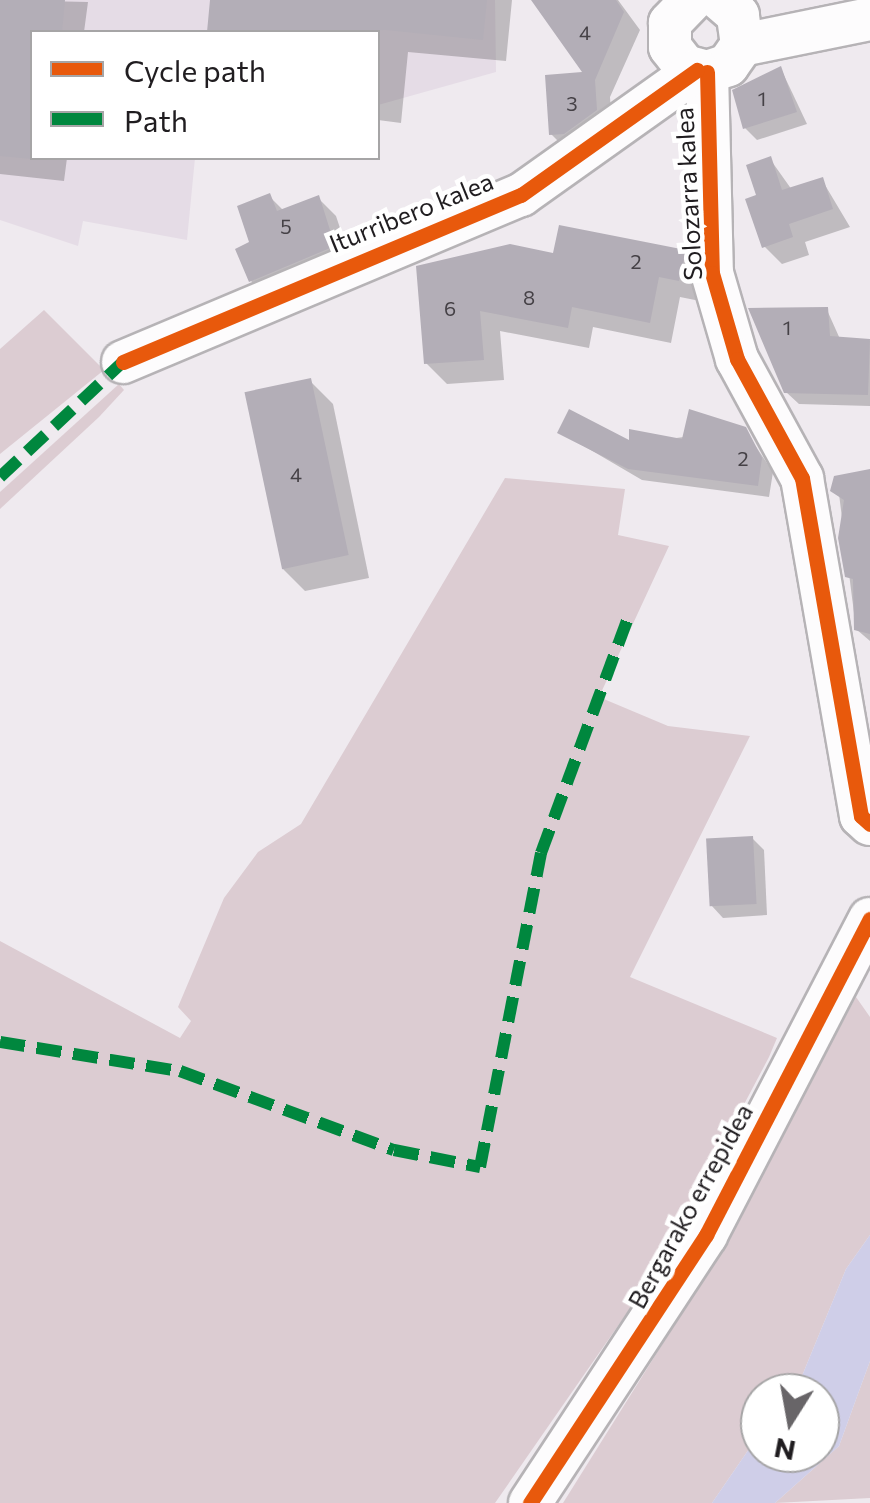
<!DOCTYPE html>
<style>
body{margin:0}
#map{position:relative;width:870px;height:1503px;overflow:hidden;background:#efeaef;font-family:Commissioner,sans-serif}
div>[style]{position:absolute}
.built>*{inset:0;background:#e5dce6}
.green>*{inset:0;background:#dcccd2}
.water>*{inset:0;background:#cfcee8}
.shadow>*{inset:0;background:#0003}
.building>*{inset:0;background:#b3aeb7;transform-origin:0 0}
.roads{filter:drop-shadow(2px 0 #b6b3b6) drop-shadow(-2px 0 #b6b3b6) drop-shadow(0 2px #b6b3b6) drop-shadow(0 -2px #b6b3b6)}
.minor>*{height:42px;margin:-21px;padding:0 21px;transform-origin:21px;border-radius:21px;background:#fdfcfd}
.quiet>*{height:12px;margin-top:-6px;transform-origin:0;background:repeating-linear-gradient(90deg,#00873e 0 25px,transparent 0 37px)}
.cycleway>*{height:15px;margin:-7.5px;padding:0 7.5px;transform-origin:7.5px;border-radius:7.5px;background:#e8590c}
span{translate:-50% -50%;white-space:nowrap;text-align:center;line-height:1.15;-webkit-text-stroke:9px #fff;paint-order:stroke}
.number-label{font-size:20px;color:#454146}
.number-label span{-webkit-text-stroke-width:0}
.street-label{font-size:25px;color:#201d20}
.legend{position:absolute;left:30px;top:30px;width:350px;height:130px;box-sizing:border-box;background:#fff;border:2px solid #a6a5a6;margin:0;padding:12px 18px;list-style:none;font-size:30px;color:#201d20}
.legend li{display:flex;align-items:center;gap:20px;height:50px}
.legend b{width:50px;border:2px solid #a6a5a6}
.north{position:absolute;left:740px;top:1373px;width:100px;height:100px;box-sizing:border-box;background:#fff;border:2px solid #a6a5a6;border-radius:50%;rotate:191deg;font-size:28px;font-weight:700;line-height:40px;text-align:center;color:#201d20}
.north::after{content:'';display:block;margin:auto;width:35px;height:45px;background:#686568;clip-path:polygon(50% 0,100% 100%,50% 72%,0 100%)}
</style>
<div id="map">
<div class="built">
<div style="clip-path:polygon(0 0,495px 0,496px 72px,378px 105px,378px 32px,32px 32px,32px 158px,195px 158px,187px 240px,83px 221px,78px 246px,0 220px)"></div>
</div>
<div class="green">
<div style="clip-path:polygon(44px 310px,104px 370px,0 454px,0 349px)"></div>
<div style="clip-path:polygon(119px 384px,124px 390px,99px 417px,0 509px,0 492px)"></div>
<div style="clip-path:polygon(505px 478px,625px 489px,618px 535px,669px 546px,599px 697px,668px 726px,750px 736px,630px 977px,777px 1038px,769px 1057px,656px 1271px,495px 1503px,0 1503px,0 941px,180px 1038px,191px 1021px,178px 1007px,224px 898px,258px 852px,301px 824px)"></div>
<div style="clip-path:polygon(856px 997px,870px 1017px,870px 1235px,846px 1269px,795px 1393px,760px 1393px,760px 1433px,712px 1503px,563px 1503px,710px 1268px)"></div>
<div style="clip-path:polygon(870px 1361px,870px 1498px,775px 1503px,839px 1446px)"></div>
</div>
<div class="water">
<div style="clip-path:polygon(870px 1235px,870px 1361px,839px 1446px,775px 1503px,712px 1503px,760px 1433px,760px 1453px,820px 1453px,820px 1393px,795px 1393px,846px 1269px)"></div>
</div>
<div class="shadow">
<div style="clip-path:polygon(0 0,88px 2px,84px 32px,32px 32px,32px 158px,67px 158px,64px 181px,0 174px)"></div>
<div style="clip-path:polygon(213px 0,512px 0,506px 61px,408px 52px,401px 123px,378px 120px,378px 32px,209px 32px)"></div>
<div style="clip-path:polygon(534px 0,618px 0,640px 30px,610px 97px,612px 127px,567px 150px,551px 134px,586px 75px)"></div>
<div style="clip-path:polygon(781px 69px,807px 124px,757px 140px,745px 128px)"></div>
<div style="clip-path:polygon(770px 159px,792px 190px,822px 180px,850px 227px,805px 242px,809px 255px,782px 264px,764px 246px,760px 196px)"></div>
<div style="clip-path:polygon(269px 196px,284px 211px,318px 198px,336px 216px,352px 264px,269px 299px,251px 281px)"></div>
<div style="clip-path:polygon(684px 252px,706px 274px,700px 301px,680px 297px,671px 343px,593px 327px,589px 348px,500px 331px,504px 380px,447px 384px,426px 363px,419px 268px)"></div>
<div style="clip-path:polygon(827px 310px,840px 339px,870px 341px,870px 406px,799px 404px,786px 392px)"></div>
<div style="clip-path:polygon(310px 381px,333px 404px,369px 578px,305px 591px,282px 568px)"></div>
<div style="clip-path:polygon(744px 429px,773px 472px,769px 497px,642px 480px,560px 432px,631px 444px)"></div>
<div style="clip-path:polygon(837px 478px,870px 479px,870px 641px,856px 629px)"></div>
<div style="clip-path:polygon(752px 838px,764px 850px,767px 915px,723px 918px,711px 905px)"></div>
</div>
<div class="building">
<div style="clip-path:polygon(0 0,65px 0,62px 32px,32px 32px,32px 159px,0 156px)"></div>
<div style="clip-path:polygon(210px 0,487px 0,483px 40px,386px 30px,207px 32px)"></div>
<div style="clip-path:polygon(531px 0,616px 0,624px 12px,595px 80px,597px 110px,564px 134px,549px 135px,545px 75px,582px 72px)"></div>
<div style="clip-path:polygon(781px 66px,797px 112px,743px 129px,732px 90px)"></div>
<div style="clip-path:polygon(771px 156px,782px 190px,823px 177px,833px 209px,789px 224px,793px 237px,762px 248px,745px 199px,756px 195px,746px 165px)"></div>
<div style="clip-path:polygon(270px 193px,277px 211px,319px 195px,335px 246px,249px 282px,235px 249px,249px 242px,237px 206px)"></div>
<div style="clip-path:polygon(559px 225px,686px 250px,679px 281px,659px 277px,650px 323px,572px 307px,568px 328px,480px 311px,484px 360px,424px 364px,416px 266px,510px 244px,553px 253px)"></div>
<div style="clip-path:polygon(828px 307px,830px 336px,870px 339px,868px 395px,784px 393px,748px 308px)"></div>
<div style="left:311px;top:378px;width:181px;height:68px;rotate:78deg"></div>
<div style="clip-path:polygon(569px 409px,629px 440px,629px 429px,682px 439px,689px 409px,746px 427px,762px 458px,758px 486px,628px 469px,557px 433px)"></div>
<div style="clip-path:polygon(870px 469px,870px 634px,854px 630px,853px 579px,845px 577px,838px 538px,844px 500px,830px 491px,834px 476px)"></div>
<div style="left:753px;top:836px;width:68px;height:47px;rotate:87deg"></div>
</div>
<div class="roads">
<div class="minor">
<div style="left:692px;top:0;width:32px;rotate:134deg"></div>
<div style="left:670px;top:23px;width:24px;rotate:90deg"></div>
<div style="left:670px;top:47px;width:24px;rotate:52deg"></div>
<div style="left:685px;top:66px;width:23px;rotate:15deg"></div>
<div style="left:707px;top:72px;width:22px;rotate:-18deg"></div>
<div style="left:728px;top:65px;width:24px;rotate:-55deg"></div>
<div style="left:742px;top:45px;width:30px;rotate:-98deg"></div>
<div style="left:738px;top:15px;width:23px;rotate:-139deg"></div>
<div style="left:742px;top:45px;width:131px;rotate:-11.5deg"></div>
<div style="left:707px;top:72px;width:201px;rotate:88.6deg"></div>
<div style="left:712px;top:273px;width:90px;rotate:73.8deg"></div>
<div style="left:737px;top:359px;width:136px;rotate:61.4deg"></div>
<div style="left:802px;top:478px;width:343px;rotate:80.1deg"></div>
<div style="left:861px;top:816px;width:12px;rotate:42deg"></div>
<div style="left:123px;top:362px;width:432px;rotate:-22.8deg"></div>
<div style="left:521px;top:195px;width:216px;rotate:-35.4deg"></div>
<div style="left:530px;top:1503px;width:321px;rotate:-56.7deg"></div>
<div style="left:706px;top:1235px;width:356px;rotate:-62.6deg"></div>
</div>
</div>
<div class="quiet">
<div style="left:0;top:477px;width:168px;rotate:-43.1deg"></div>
<div style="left:0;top:1042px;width:182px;rotate:9.2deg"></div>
<div style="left:180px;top:1071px;width:228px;rotate:20.3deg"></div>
<div style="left:394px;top:1150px;width:88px;rotate:11.2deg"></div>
<div style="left:480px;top:1167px;width:320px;rotate:-79deg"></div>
<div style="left:541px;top:853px;width:257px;rotate:-69.7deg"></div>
</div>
<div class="cycleway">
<div style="left:707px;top:72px;width:201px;rotate:88.6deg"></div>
<div style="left:712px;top:273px;width:90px;rotate:73.8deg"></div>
<div style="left:737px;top:359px;width:136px;rotate:61.4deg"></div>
<div style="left:802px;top:478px;width:343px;rotate:80.1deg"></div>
<div style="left:861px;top:816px;width:12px;rotate:42deg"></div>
<div style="left:123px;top:362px;width:432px;rotate:-22.8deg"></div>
<div style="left:521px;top:195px;width:216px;rotate:-35.4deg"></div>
<div style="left:530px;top:1503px;width:321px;rotate:-56.7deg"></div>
<div style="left:706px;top:1235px;width:356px;rotate:-62.6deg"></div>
</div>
<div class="number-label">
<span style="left:585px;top:32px">4</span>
<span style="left:762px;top:98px">1</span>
<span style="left:572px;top:103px">3</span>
<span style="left:286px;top:226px">5</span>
<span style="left:636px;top:261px">2</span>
<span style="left:529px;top:297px">8</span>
<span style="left:450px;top:308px">6</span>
<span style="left:787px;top:327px">1</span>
<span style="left:743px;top:458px">2</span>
<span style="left:296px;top:474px">4</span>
</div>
<div class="street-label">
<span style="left:688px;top:194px;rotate:-93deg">Solozarra kalea</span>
<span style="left:411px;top:212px;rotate:-22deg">Iturribero kalea</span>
<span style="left:690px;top:1206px;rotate:-61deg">Bergarako errepidea</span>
</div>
<ul class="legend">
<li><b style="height:12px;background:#e8590c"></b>Cycle path</li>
<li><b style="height:12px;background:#00873e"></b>Path</li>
</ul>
<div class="north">N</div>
</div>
